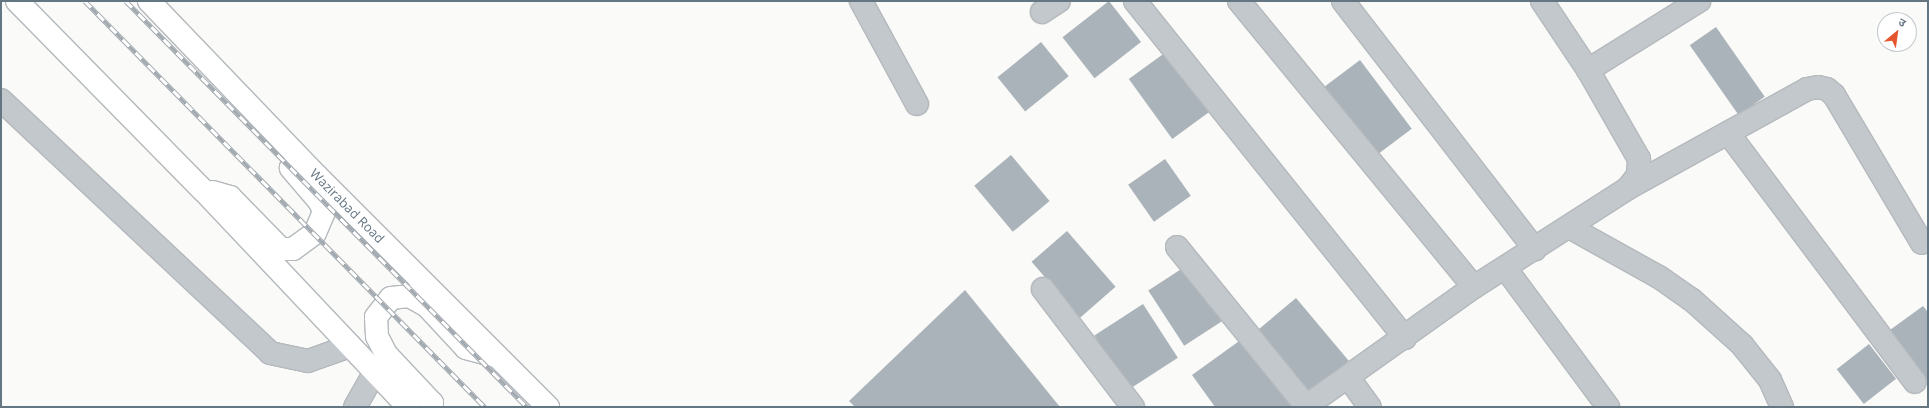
<!DOCTYPE html>
<meta charset="utf-8">
<style>
body{margin:0}
#map{position:relative;width:1929px;height:408px;overflow:hidden;background:#fafaf8;font-family:"Open Sans","Noto Sans Devanagari",sans-serif}
div>[style]{position:absolute}
.building>*{inset:0;background:#aab3b9;transform-origin:0 0}
.roads{filter:drop-shadow(1px 0 #b4b9bd) drop-shadow(-1px 0 #b4b9bd) drop-shadow(0 1px #b4b9bd) drop-shadow(0 -1px #b4b9bd)}
.minor>*{height:22px;margin:-11px;padding:0 11px;transform-origin:11px;border-radius:11px;background:#c3c8cc}
.highway>*{height:22px;margin:-11px;padding:0 11px;transform-origin:11px;border-radius:11px;background:#fff}
.rail>*{height:4.5px;margin-top:-2.25px;transform-origin:0;background:repeating-linear-gradient(90deg,#fff 0 9px,#a2aab0 0 18px);box-sizing:border-box;border-block:1px solid #a2aab0}
span{translate:-50% -50%;white-space:nowrap;text-align:center;line-height:1.15;-webkit-text-stroke:4px #fff;paint-order:stroke}
.street-label{font-size:13px;color:#657683}
.frame{position:absolute;inset:0;border:2px solid #657683;pointer-events:none}
.north{position:absolute;left:1877px;top:12px;width:40px;height:40px;box-sizing:border-box;background:#fff;border:1px solid #c1c8cd;border-radius:50%;rotate:29deg;font-size:11px;font-weight:700;line-height:16px;text-align:center;color:#657683}
.north::after{content:'';display:block;margin:auto;width:14px;height:18px;background:#e4572e;clip-path:polygon(50% 0,100% 100%,50% 72%,0 100%)}
</style>
<div id="map">
<div class="building">
<div style="left:1109px;top:1px;width:52px;height:59px;rotate:52deg"></div>
<div style="left:1716px;top:27px;width:85px;height:32px;rotate:55deg"></div>
<div style="left:1041px;top:42px;width:44px;height:56px;rotate:51deg"></div>
<div style="left:1166px;top:52px;width:74px;height:46px;rotate:54deg"></div>
<div style="left:1360px;top:60px;width:86px;height:50px;rotate:53deg"></div>
<div style="left:1011px;top:155px;width:60px;height:48px;rotate:50deg"></div>
<div style="left:1165px;top:159px;width:45px;height:45px;rotate:55deg"></div>
<div style="left:1067px;top:231px;width:74px;height:47px;rotate:49deg"></div>
<div style="left:1186px;top:266px;width:66px;height:45px;rotate:57deg"></div>
<div style="clip-path:polygon(965px 290px,1060px 407px,855px 407px,849px 401px)"></div>
<div style="left:1296px;top:298px;width:82px;height:58px;rotate:50deg"></div>
<div style="left:1143px;top:304px;width:64px;height:58px;rotate:57deg"></div>
<div style="clip-path:polygon(1923px 306px,1928px 312px,1928px 382px,1890px 330px)"></div>
<div style="clip-path:polygon(1242px 339px,1292px 407px,1215px 407px,1192px 375px)"></div>
<div style="left:1869px;top:344px;width:44px;height:41px;rotate:52deg"></div>
</div>
<div class="roads">
<div class="minor">
<div style="left:861px;top:1px;width:117px;rotate:61.5deg"></div>
<div style="left:1135px;top:1px;width:432px;rotate:51.3deg"></div>
<div style="left:1239px;top:1px;width:370px;rotate:50.6deg"></div>
<div style="left:1343px;top:1px;width:314px;rotate:52.3deg"></div>
<div style="left:1042px;top:12px;width:20px;rotate:-33deg"></div>
<div style="left:1588px;top:70px;width:131px;rotate:-31.9deg"></div>
<div style="left:1px;top:100px;width:369px;rotate:43.2deg"></div>
<div style="left:270px;top:353px;width:39px;rotate:12deg"></div>
<div style="left:308px;top:361px;width:45px;rotate:-19.7deg"></div>
<div style="left:1728px;top:133px;width:311px;rotate:53.1deg"></div>
<div style="left:1628px;top:188px;width:205px;rotate:-28.9deg"></div>
<div style="left:1807px;top:89px;width:11px;rotate:-10deg"></div>
<div style="left:1818px;top:87px;width:9px;rotate:13deg"></div>
<div style="left:1827px;top:89px;width:9px;rotate:41deg"></div>
<div style="left:1834px;top:95px;width:172px;rotate:59.3deg"></div>
<div style="left:1569px;top:227px;width:103px;rotate:29.1deg"></div>
<div style="left:1659px;top:277px;width:39px;rotate:35deg"></div>
<div style="left:1691px;top:299px;width:69px;rotate:42deg"></div>
<div style="left:1742px;top:345px;width:45px;rotate:51.3deg"></div>
<div style="left:1770px;top:380px;width:30px;rotate:66deg"></div>
<div style="left:1177px;top:247px;width:205px;rotate:50.9deg"></div>
<div style="left:1506px;top:269px;width:172px;rotate:53.5deg"></div>
<div style="left:1043px;top:289px;width:148px;rotate:52.7deg"></div>
<div style="left:1348px;top:377px;width:37px;rotate:54deg"></div>
<div style="left:355px;top:407px;width:40px;rotate:-60.3deg"></div>
<div style="left:1305px;top:407px;width:207px;rotate:-35.4deg"></div>
<div style="left:1474px;top:287px;width:183px;rotate:-32.7deg"></div>
<div style="left:1628px;top:188px;width:16px;rotate:-52deg"></div>
<div style="left:1638px;top:175px;width:16px;rotate:-86deg"></div>
<div style="left:1639px;top:159px;width:103px;rotate:-119.8deg"></div>
<div style="left:1588px;top:70px;width:83px;rotate:-123.7deg"></div>
</div>
<div class="highway">
<div style="left:17px;top:1px;width:265px;rotate:45.5deg"></div>
<div style="left:203px;top:190px;width:299px;rotate:46.6deg"></div>
<div style="left:149px;top:1px;width:243px;rotate:46.2deg"></div>
<div style="left:317px;top:176px;width:327px;rotate:45deg"></div>
<div style="left:213px;top:192px;width:18px;rotate:16deg"></div>
<div style="left:230px;top:197px;width:73px;rotate:45.6deg"></div>
<div style="left:281px;top:249px;width:12px"></div>
<div style="left:293px;top:249px;width:27px;rotate:-36deg"></div>
<div style="left:315px;top:233px;width:23px;rotate:-67deg"></div>
<div style="left:324px;top:212px;width:11px;rotate:-112deg"></div>
<div style="left:320px;top:202px;width:45px;rotate:-130.5deg"></div>
<div style="left:432px;top:407px;width:4px;rotate:-90deg"></div>
<div style="left:432px;top:403px;width:67px;rotate:-133.2deg"></div>
<div style="left:386px;top:354px;width:20px;rotate:-117deg"></div>
<div style="left:377px;top:336px;width:19px;rotate:-93deg"></div>
<div style="left:376px;top:317px;width:24px;rotate:-52deg"></div>
<div style="left:391px;top:298px;width:18px;rotate:-6deg"></div>
<div style="left:409px;top:296px;width:21px;rotate:29deg"></div>
<div style="left:427px;top:306px;width:57px;rotate:47.1deg"></div>
<div style="left:466px;top:348px;width:31px;rotate:15deg"></div>
</div>
</div>
<div class="rail">
<div style="left:85px;top:1px;width:570px;rotate:45.43deg"></div>
<div style="left:126px;top:1px;width:571px;rotate:45.35deg"></div>
</div>
<div class="street-label">
<span style="left:347px;top:206px;rotate:45deg">Wazirabad Road</span>
</div>
<div class="frame"></div>
<div class="north">उ</div>
</div>
